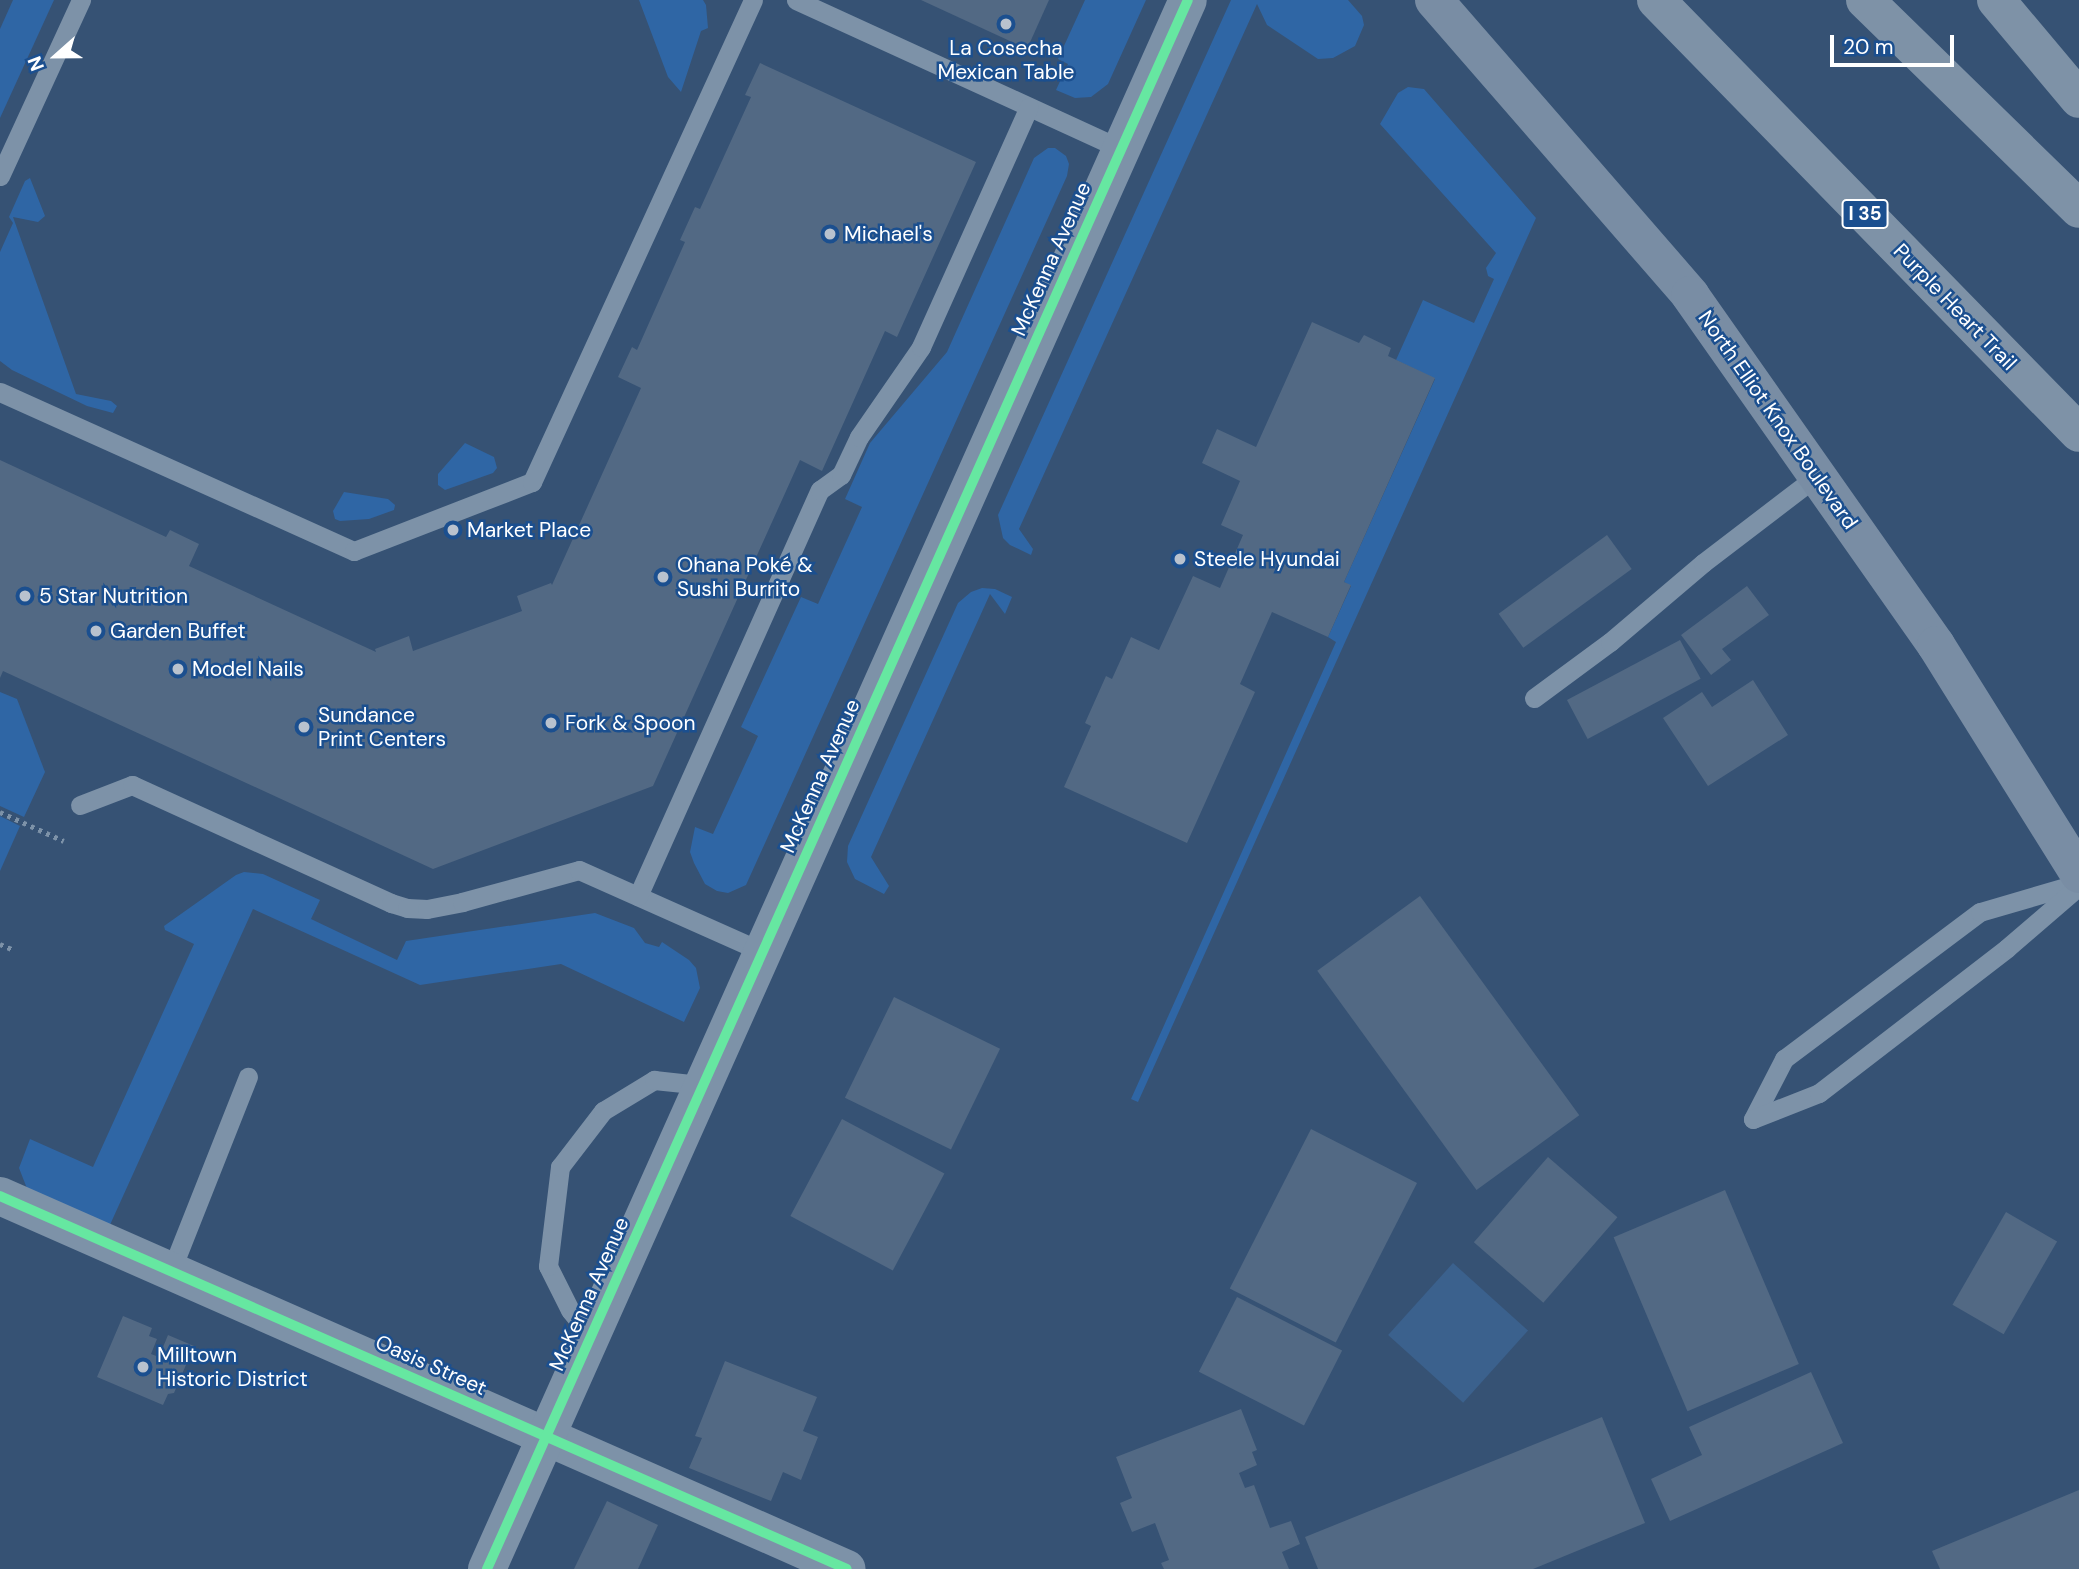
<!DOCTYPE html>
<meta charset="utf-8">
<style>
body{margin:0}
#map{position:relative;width:2079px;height:1569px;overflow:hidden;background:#365274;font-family:"DM Sans",sans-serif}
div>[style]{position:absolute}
.green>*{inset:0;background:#2f66a5}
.water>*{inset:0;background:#3b618d;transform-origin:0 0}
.building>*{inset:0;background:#526984;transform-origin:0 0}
.path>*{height:4.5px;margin-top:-2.25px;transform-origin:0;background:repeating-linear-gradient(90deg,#7d92a8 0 3.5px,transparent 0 8.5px)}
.lane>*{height:19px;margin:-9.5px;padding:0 9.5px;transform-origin:9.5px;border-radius:9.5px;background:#7d92a8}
.street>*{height:38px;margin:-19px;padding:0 19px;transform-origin:19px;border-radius:19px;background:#7d92a8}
.secondary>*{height:38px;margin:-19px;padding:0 19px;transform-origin:19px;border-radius:19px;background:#798da4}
.highway>*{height:38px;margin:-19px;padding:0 19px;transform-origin:19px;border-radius:19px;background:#7e92a7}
.cycleway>*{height:10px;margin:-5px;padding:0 5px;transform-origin:5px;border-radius:5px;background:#66e7a1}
.dots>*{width:19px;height:19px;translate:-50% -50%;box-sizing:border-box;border:4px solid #1b4f8f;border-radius:50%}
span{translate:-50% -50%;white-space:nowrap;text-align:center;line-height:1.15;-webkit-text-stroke:5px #1b4f8f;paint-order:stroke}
.shield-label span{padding:2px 5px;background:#1b4f8f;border:2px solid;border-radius:5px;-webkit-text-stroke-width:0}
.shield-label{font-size:19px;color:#fff;font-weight:700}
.poi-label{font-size:21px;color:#fff}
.left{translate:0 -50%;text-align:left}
.street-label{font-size:21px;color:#fff}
.north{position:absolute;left:21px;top:21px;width:70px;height:70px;-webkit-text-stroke:5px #1b4f8f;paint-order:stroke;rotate:249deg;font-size:19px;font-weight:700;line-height:28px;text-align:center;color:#fff}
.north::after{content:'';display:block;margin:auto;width:24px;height:32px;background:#fff;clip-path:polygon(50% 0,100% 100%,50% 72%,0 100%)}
.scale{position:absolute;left:1830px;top:35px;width:124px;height:32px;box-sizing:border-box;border:4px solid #fff;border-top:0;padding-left:9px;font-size:21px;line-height:24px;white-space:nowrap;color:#fff;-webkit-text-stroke:5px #1b4f8f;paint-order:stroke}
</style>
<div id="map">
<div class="green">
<div style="clip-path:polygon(13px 0,54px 0,0 118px,0 29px)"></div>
<div style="clip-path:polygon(639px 0,703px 0,706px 5px,708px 28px,701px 31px,681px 92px,668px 77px)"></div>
<div style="clip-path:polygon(1085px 0,1146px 0,1108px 84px,1091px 97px,1075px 98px,1056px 90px,1068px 64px,1058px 59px)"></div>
<div style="clip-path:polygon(1231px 0,1348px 0,1362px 16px,1364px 25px,1355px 46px,1333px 58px,1318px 59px,1267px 25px,1257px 4px,1019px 529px,1033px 549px,1031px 555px,1010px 545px,1003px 538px,998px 515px)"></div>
<div style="clip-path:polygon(1408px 87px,1424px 89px,1536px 218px,1138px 1102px,1131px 1099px,1336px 642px,1328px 637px,1351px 586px,1344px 582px,1435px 379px,1396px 360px,1423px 300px,1474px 323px,1494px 279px,1488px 276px,1486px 268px,1496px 253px,1380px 124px,1398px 93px)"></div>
<div style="clip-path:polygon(1048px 148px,1055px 148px,1066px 156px,1069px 164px,1067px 176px,746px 885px,728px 893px,717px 891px,705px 884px,694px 863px,690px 852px,695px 827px,713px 834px,758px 736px,741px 727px,801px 597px,818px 604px,862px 507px,845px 499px,870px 443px,947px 352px,1034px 158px)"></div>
<div style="clip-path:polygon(30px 178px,45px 216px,38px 222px,13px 217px,76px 394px,111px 401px,117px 406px,113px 413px,87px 406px,12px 370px,0 361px,0 252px,13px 223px,9px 217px,25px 181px)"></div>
<div style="clip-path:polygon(465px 443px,494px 457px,497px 468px,493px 473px,445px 490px,438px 485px,438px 474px)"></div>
<div style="clip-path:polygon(344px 492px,388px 499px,395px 505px,394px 510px,369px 519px,340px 521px,335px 519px,333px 511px)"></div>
<div style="clip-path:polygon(982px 588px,995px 589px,1012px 597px,1005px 614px,990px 594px,871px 857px,889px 886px,884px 894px,855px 879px,847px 862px,848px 846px,958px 603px,971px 592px)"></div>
<div style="clip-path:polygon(0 692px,17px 699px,45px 772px,24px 817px,0 806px)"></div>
<div style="clip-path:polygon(0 816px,20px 826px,0 871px)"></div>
<div style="clip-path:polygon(244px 872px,263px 874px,320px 900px,311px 919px,397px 960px,406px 941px,595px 913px,634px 928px,645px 943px,659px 947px,662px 942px,689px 960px,696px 968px,700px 988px,684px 1022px,561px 964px,420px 985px,253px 909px,109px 1227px,28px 1191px,19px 1168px,30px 1139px,93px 1167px,194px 944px,165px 930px,164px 926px,236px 875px)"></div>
</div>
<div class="water">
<div style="left:1453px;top:1263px;width:101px;height:97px;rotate:42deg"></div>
</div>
<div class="building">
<div style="clip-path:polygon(921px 0,1049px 0,1027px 49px)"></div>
<div style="clip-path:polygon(760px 63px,976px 162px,897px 337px,885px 331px,822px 471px,800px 460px,653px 786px,433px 869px,3px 671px,0 678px,0 460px,166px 537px,170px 530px,199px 544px,189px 566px,376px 652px,375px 649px,409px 636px,413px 651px,522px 611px,517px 596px,551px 583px,552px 585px,641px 388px,618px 377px,632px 347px,637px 350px,685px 242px,680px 240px,695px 207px,700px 209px,751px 97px,745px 95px)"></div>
<div style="clip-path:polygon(1312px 322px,1359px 343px,1364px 335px,1391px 348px,1388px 356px,1435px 378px,1344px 582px,1351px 585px,1328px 637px,1272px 612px,1240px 684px,1255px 692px,1187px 843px,1064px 787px,1091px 726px,1085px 723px,1106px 676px,1112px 679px,1131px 637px,1159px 650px,1193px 576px,1220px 588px,1243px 535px,1221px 525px,1240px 481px,1202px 463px,1217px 429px,1256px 447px)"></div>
<div style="left:1607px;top:535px;width:42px;height:134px;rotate:54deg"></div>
<div style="clip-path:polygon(1747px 586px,1769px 615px,1722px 649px,1731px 660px,1711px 675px,1681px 635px)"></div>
<div style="left:1680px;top:640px;width:44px;height:128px;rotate:62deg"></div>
<div style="clip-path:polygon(1753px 680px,1788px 735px,1708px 786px,1663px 718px,1702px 692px,1712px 707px)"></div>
<div style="left:1420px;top:896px;width:271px;height:127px;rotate:54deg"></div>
<div style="left:894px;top:997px;width:118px;height:112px;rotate:26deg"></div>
<div style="left:842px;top:1119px;width:116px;height:110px;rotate:28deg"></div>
<div style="left:1311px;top:1129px;width:119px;height:179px;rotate:27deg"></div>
<div style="left:1548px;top:1157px;width:92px;height:113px;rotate:41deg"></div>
<div style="left:1725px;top:1190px;width:189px;height:121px;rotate:67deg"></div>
<div style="left:2006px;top:1212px;width:59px;height:107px;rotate:30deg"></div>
<div style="left:1237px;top:1297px;width:118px;height:84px;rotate:27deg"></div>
<div style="clip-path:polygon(123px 1316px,152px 1328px,149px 1336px,157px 1339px,151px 1354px,159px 1357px,168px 1335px,194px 1346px,174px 1393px,168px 1394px,163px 1405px,97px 1377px)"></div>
<div style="clip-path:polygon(725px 1361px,817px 1397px,803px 1431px,818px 1437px,801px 1480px,783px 1472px,771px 1501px,689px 1468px,702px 1438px,695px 1436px)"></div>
<div style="clip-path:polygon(1811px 1372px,1843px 1443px,1670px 1521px,1651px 1479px,1702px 1455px,1689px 1427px)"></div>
<div style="clip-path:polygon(1241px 1409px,1257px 1450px,1252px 1452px,1257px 1465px,1239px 1473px,1245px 1488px,1254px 1485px,1270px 1528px,1291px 1521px,1300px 1544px,1282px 1552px,1289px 1569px,1164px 1569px,1161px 1563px,1169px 1560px,1155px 1523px,1132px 1532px,1120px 1503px,1132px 1498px,1116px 1457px)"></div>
<div style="clip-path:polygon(1602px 1417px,1645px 1523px,1533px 1569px,1318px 1569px,1305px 1537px)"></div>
<div style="clip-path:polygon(2079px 1490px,2079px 1569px,1940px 1569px,1932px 1551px)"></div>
<div style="clip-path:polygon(607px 1501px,658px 1525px,638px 1569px,574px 1569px)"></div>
</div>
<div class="path">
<div style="left:0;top:812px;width:70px;rotate:24.4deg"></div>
<div style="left:0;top:944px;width:15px;rotate:23deg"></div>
</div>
<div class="lane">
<div style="left:796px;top:0;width:358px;rotate:24.6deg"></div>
<div style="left:0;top:176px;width:194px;rotate:-65.3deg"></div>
<div style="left:0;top:392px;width:388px;rotate:24.2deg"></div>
<div style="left:354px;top:551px;width:191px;rotate:-21.2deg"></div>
<div style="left:532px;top:482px;width:530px;rotate:-65.37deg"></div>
<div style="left:1534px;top:698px;width:94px;rotate:-36.4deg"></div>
<div style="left:1610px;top:642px;width:122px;rotate:-40.3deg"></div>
<div style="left:1703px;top:563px;width:145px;rotate:-37.4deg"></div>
<div style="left:80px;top:805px;width:56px;rotate:-21deg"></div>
<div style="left:132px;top:785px;width:285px;rotate:24.5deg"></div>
<div style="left:391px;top:903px;width:17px;rotate:17deg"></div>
<div style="left:407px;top:908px;width:20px;rotate:3deg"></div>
<div style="left:427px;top:909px;width:36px;rotate:-11deg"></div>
<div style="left:462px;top:902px;width:121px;rotate:-15.3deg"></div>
<div style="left:579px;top:870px;width:201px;rotate:24deg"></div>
<div style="left:638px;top:896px;width:445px;rotate:-65.9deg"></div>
<div style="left:820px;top:490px;width:26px;rotate:-36deg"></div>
<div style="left:841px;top:475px;width:42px;rotate:-64.7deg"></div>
<div style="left:859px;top:437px;width:109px;rotate:-55.4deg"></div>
<div style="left:921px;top:347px;width:263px;rotate:-65.8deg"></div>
<div style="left:1753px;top:1119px;width:68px;rotate:-62.7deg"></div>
<div style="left:1784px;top:1059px;width:245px;rotate:-36.9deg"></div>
<div style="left:1980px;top:912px;width:103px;rotate:-16.3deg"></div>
<div style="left:1753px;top:1119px;width:71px;rotate:-21.5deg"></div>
<div style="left:1819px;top:1093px;width:237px;rotate:-37.6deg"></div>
<div style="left:2007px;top:948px;width:94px;rotate:-40.7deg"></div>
<div style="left:171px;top:1271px;width:209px;rotate:-68.4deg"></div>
<div style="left:591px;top:1336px;width:33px;rotate:-129deg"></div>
<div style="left:570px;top:1310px;width:49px;rotate:-116.6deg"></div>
<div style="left:548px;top:1266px;width:100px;rotate:-83.1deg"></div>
<div style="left:560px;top:1167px;width:71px;rotate:-52.5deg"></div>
<div style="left:603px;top:1111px;width:60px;rotate:-31.3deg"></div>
<div style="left:654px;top:1080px;width:39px;rotate:6deg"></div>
<div style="left:693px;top:1084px;width:14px;rotate:-34deg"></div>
</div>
<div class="street">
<div style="left:0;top:1196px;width:925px;rotate:23.77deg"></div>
<div style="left:487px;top:1569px;width:1718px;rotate:-65.93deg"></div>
</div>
<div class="secondary">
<div style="left:1434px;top:0;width:391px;rotate:49deg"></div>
<div style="left:1690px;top:295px;width:428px;rotate:54.9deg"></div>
<div style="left:1936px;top:645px;width:270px;rotate:58deg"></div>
</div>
<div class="highway">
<div style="left:1656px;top:0;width:605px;rotate:45.67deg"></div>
<div style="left:1865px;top:0;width:299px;rotate:44.3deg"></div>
<div style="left:1996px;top:0;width:129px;rotate:50deg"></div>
</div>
<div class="cycleway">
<div style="left:0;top:1196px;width:925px;rotate:23.77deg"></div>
<div style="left:487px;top:1569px;width:1718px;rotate:-65.93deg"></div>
</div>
<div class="dots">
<div style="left:1006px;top:24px;background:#b9c2ce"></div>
<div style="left:830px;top:234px;background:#b9c2ce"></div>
<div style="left:453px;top:530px;background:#b9c2ce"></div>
<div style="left:1180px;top:559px;background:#b9c2ce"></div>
<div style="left:663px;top:577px;background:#b9c2ce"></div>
<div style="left:25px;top:596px;background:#b9c2ce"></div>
<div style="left:96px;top:631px;background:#b9c2ce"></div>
<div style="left:178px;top:669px;background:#b9c2ce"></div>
<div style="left:551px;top:723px;background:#b9c2ce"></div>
<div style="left:304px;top:727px;background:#b9c2ce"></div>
<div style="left:143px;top:1367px;background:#b9c2ce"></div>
</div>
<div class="shield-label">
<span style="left:1865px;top:214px">I 35</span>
</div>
<div class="poi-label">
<span style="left:1006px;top:60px">La Cosecha<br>Mexican Table</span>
<span class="left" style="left:844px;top:234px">Michael's</span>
<span class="left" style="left:467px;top:530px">Market Place</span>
<span class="left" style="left:1194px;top:559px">Steele Hyundai</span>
<span class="left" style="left:677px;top:577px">Ohana Poké &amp;<br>Sushi Burrito</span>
<span class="left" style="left:39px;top:596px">5 Star Nutrition</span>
<span class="left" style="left:110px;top:631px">Garden Buffet</span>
<span class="left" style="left:192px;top:669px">Model Nails</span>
<span class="left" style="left:318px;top:727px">Sundance<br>Print Centers</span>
<span class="left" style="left:565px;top:723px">Fork &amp; Spoon</span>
<span class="left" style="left:157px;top:1367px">Milltown<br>Historic District</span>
</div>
<div class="street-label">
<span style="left:1051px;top:259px;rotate:-66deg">McKenna Avenue</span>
<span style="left:1955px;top:307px;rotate:46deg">Purple Heart Trail</span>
<span style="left:1778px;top:420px;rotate:55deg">North Elliot Knox Boulevard</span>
<span style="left:820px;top:776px;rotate:-66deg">McKenna Avenue</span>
<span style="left:589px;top:1294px;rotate:-66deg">McKenna Avenue</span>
<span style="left:431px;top:1365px;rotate:24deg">Oasis Street</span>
</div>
<div class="north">N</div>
<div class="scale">20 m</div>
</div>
